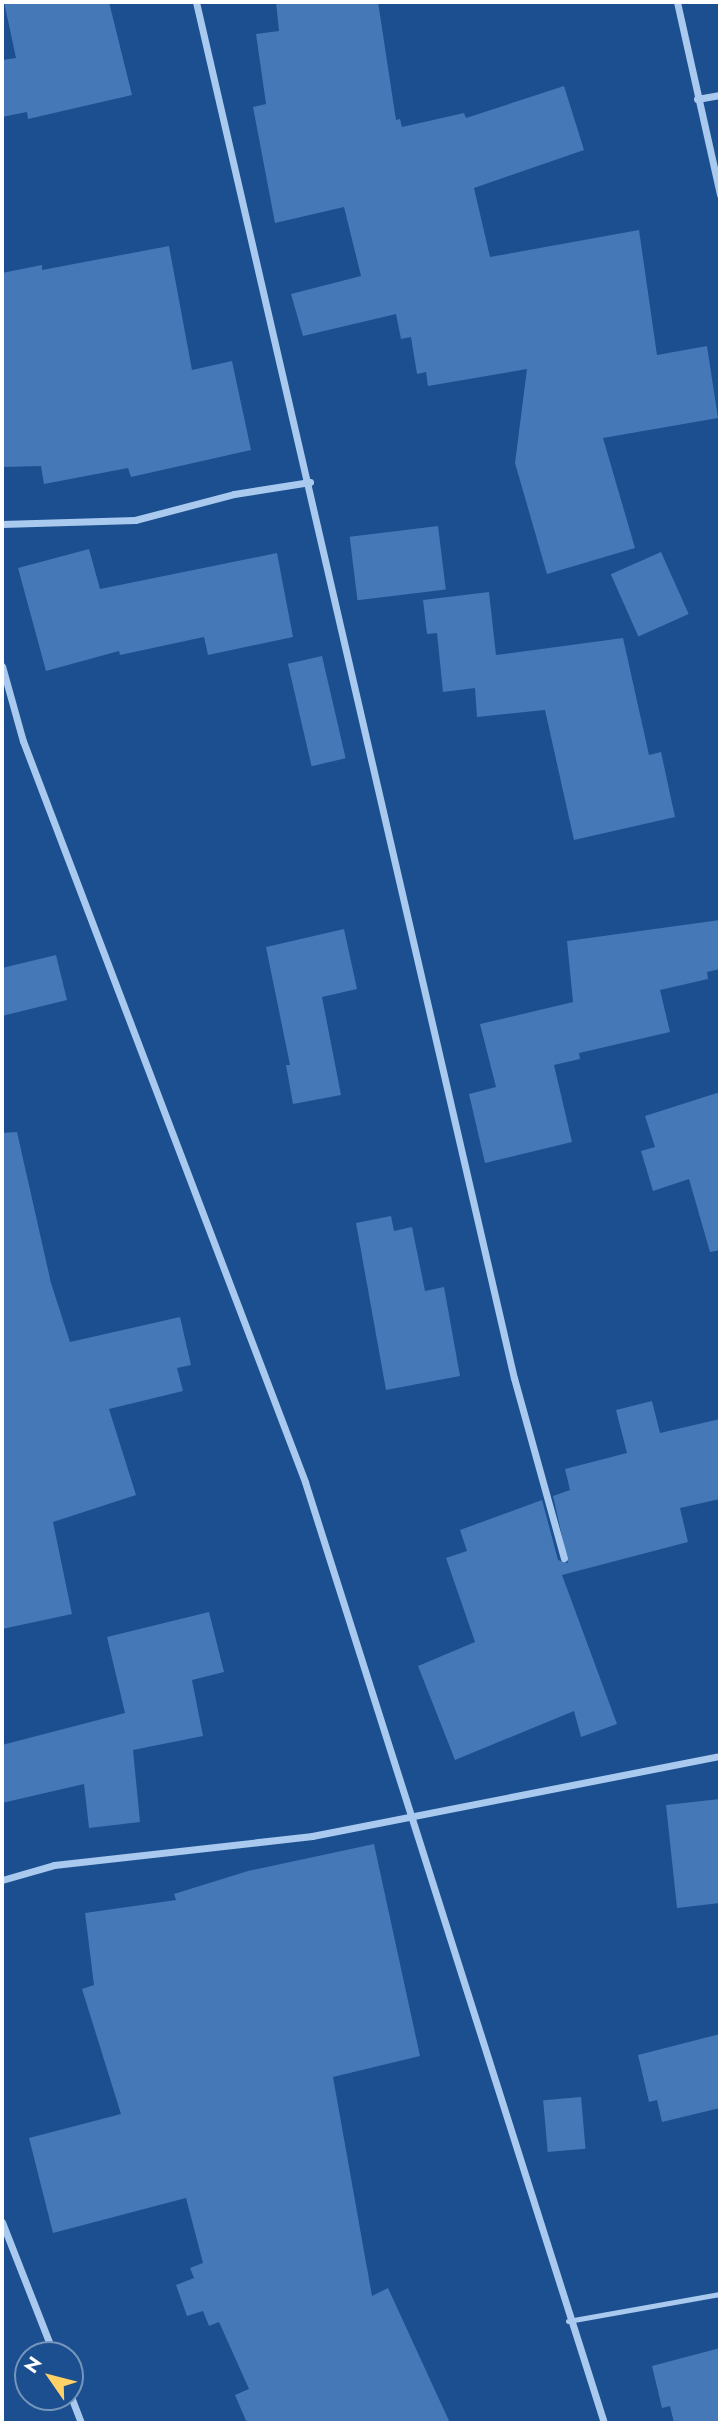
<!DOCTYPE html>
<style>
body{margin:0}
#map{position:relative;width:722px;height:2425px;overflow:hidden;background:#1b4f8f;font-family:Jost,sans-serif}
div>[style]{position:absolute}
.building>*{inset:0;background:#4478b7;transform-origin:0 0}
.service>*{height:5px;margin:-2.5px;padding:0 2.5px;transform-origin:2.5px;border-radius:2.5px;background:#a9c9ee}
.minor>*{height:7px;margin:-3.5px;padding:0 3.5px;transform-origin:3.5px;border-radius:3.5px;background:#a9c9ee}
span{translate:-50% -50%;white-space:nowrap;text-align:center;line-height:1.15;-webkit-text-stroke:5px #1b4f8f;paint-order:stroke}
.frame{position:absolute;inset:0;border:4px solid #fff;pointer-events:none}
.north{position:absolute;left:14px;top:2341px;width:70px;height:70px;box-sizing:border-box;background:#1b4f8f;border:2px solid #7695bc;border-radius:50%;rotate:305deg;font-size:19px;font-weight:700;line-height:28px;text-align:center;color:#fff}
.north::after{content:'';display:block;margin:auto;width:24px;height:32px;background:#ffd166;clip-path:polygon(50% 0,100% 100%,50% 72%,0 100%)}
</style>
<div id="map">
<div class="building">
<div style="clip-path:polygon(4px 2px,109px 2px,132px 95px,28px 119px,27px 112px,2px 117px,2px 60px,16px 58px)"></div>
<div style="clip-path:polygon(276px 2px,378px 2px,396px 120px,400px 119px,402px 127px,464px 113px,466px 118px,564px 86px,584px 150px,474px 188px,490px 257px,639px 230px,657px 355px,707px 346px,718px 418px,603px 438px,635px 548px,547px 574px,515px 463px,527px 369px,428px 386px,426px 372px,417px 374px,411px 337px,401px 339px,396px 314px,303px 336px,291px 294px,361px 276px,344px 207px,275px 223px,253px 107px,266px 104px,256px 34px,279px 31px)"></div>
<div style="clip-path:polygon(169px 246px,192px 370px,232px 361px,251px 450px,131px 477px,128px 468px,44px 484px,41px 466px,2px 467px,2px 273px,42px 265px,42px 270px)"></div>
<div style="left:438px;top:526px;width:64px;height:89px;rotate:83deg"></div>
<div style="clip-path:polygon(89px 549px,100px 589px,277px 553px,293px 637px,208px 655px,204px 637px,120px 655px,119px 651px,46px 671px,18px 568px)"></div>
<div style="left:661px;top:552px;width:68px;height:55px;rotate:66deg"></div>
<div style="clip-path:polygon(489px 592px,496px 655px,623px 638px,649px 755px,661px 752px,675px 817px,574px 840px,545px 710px,477px 717px,475px 688px,443px 692px,437px 633px,427px 634px,423px 600px)"></div>
<div style="left:322px;top:656px;width:105px;height:35px;rotate:77deg"></div>
<div style="clip-path:polygon(720px 920px,720px 969px,707px 972px,708px 979px,660px 990px,670px 1032px,579px 1053px,580px 1059px,554px 1065px,572px 1142px,485px 1163px,469px 1094px,496px 1087px,480px 1024px,573px 1002px,567px 941px)"></div>
<div style="clip-path:polygon(344px 929px,357px 989px,322px 997px,341px 1095px,293px 1104px,286px 1065px,290px 1065px,266px 947px)"></div>
<div style="clip-path:polygon(56px 955px,67px 1000px,2px 1016px,2px 968px)"></div>
<div style="clip-path:polygon(720px 1092px,720px 1250px,710px 1252px,689px 1179px,653px 1191px,641px 1151px,655px 1147px,645px 1116px)"></div>
<div style="clip-path:polygon(17px 1132px,51px 1283px,70px 1342px,180px 1317px,191px 1365px,177px 1368px,183px 1391px,109px 1409px,136px 1495px,53px 1522px,72px 1614px,2px 1629px,2px 1133px)"></div>
<div style="clip-path:polygon(391px 1216px,394px 1231px,412px 1227px,425px 1291px,444px 1287px,460px 1376px,386px 1390px,356px 1223px)"></div>
<div style="clip-path:polygon(652px 1401px,660px 1433px,720px 1419px,720px 1499px,680px 1508px,688px 1542px,562px 1575px,617px 1724px,581px 1737px,574px 1711px,455px 1760px,418px 1666px,475px 1642px,446px 1558px,467px 1551px,460px 1530px,542px 1500px,558px 1560px,568px 1563px,553px 1496px,570px 1490px,565px 1469px,627px 1453px,616px 1410px)"></div>
<div style="clip-path:polygon(209px 1612px,224px 1672px,192px 1680px,203px 1736px,133px 1750px,140px 1822px,89px 1828px,84px 1784px,2px 1803px,2px 1745px,125px 1713px,107px 1637px)"></div>
<div style="clip-path:polygon(720px 1799px,720px 1903px,677px 1908px,666px 1805px)"></div>
<div style="clip-path:polygon(374px 1844px,420px 2056px,333px 2077px,372px 2296px,388px 2288px,450px 2423px,247px 2423px,235px 2395px,249px 2389px,219px 2322px,209px 2326px,203px 2311px,187px 2316px,176px 2285px,194px 2278px,190px 2268px,203px 2263px,186px 2198px,53px 2233px,29px 2138px,121px 2114px,82px 1989px,94px 1985px,85px 1913px,176px 1900px,174px 1894px,248px 1871px)"></div>
<div style="clip-path:polygon(720px 2034px,720px 2108px,662px 2122px,657px 2100px,649px 2102px,638px 2055px)"></div>
<div style="left:581px;top:2097px;width:52px;height:38px;rotate:85deg"></div>
<div style="clip-path:polygon(720px 2348px,720px 2423px,674px 2423px,670px 2406px,662px 2408px,652px 2366px)"></div>
</div>
<div class="service">
<div style="left:568px;top:2321px;width:154px;rotate:-10.1deg"></div>
</div>
<div class="minor">
<div style="left:196px;top:2px;width:1412px;rotate:76.99deg"></div>
<div style="left:514px;top:1378px;width:187px;rotate:74.5deg"></div>
<div style="left:677px;top:2px;width:198px;rotate:77.4deg"></div>
<div style="left:697px;top:99px;width:23px;rotate:-10deg"></div>
<div style="left:2px;top:524px;width:133px;rotate:-1.7deg"></div>
<div style="left:135px;top:520px;width:102px;rotate:-14.7deg"></div>
<div style="left:234px;top:494px;width:77px;rotate:-9deg"></div>
<div style="left:2px;top:666px;width:78px;rotate:74.4deg"></div>
<div style="left:23px;top:741px;width:793px;rotate:69.16deg"></div>
<div style="left:305px;top:1482px;width:987px;rotate:72.37deg"></div>
<div style="left:2px;top:1880px;width:54px;rotate:-16.1deg"></div>
<div style="left:54px;top:1865px;width:260px;rotate:-6.4deg"></div>
<div style="left:312px;top:1836px;width:416px;rotate:-11.1deg"></div>
<div style="left:2px;top:2222px;width:143px;rotate:68.6deg"></div>
<div style="left:70px;top:2394px;width:31px;rotate:69deg"></div>
</div>
<div class="frame"></div>
<div class="north">N</div>
</div>
